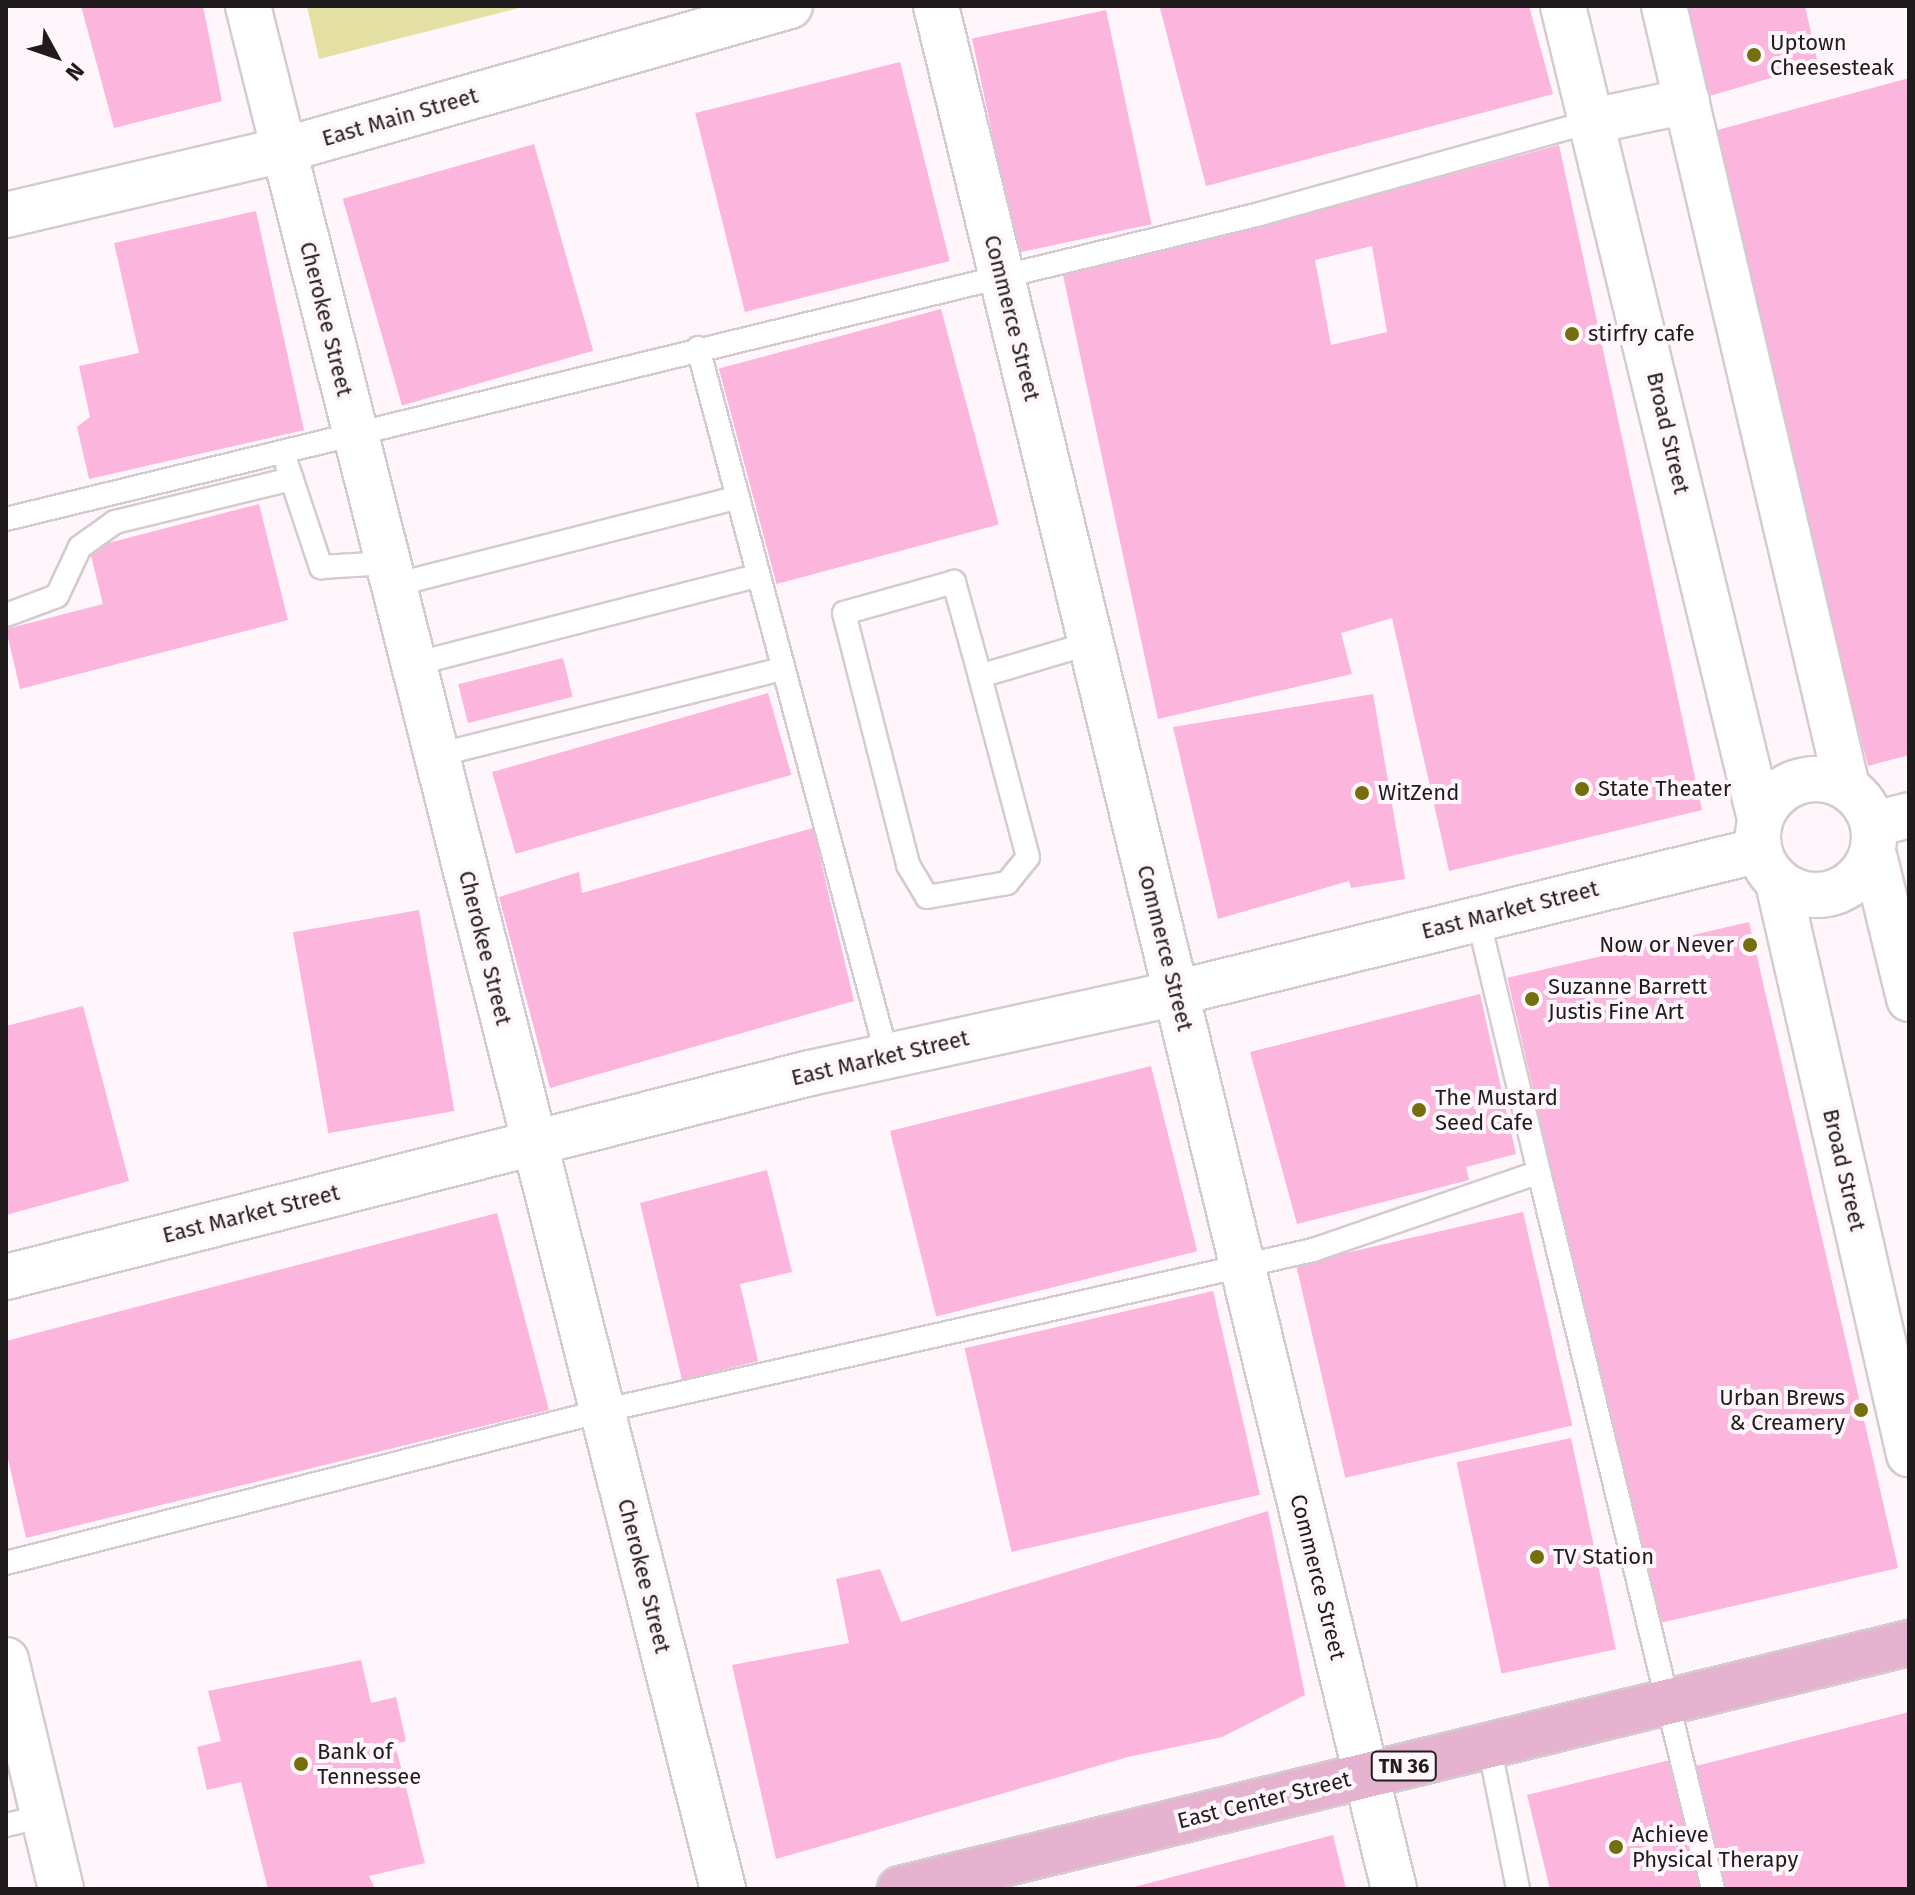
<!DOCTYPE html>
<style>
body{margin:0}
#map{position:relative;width:1915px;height:1895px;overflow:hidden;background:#fff6fb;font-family:"Fira Sans",sans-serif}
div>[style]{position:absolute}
.green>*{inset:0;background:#e4e0a3}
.building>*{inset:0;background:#fcb5dd;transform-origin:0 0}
.roads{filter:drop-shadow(2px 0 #d5cad0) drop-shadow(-2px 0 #d5cad0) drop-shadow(0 2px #d5cad0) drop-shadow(0 -2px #d5cad0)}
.lane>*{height:22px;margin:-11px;padding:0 11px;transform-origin:11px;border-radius:11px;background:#fff}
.street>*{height:44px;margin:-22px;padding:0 22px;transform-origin:22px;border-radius:22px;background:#fff}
.secondary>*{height:44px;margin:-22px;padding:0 22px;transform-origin:22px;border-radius:22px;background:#fff}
.secondary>.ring{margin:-22px;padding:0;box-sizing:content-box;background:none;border:44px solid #fff;border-radius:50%}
.primary>*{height:44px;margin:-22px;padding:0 22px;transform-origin:22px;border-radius:22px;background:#e5b2d0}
.dots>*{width:22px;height:22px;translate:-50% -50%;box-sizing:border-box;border:4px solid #fff6fb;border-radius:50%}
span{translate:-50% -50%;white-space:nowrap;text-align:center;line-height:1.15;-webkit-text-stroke:8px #fff6fb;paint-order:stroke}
.shield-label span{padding:2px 6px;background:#fff6fb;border:2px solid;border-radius:6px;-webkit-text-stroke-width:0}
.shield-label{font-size:20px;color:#201c1e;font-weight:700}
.poi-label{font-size:22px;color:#201c1e}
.left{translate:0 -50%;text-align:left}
.right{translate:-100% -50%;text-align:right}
.street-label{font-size:22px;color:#201c1e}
.frame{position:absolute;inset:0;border:8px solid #201c1e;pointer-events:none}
.north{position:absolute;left:16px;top:16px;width:80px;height:80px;-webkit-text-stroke:6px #fff6fb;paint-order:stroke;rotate:130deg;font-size:22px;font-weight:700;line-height:32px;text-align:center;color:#201c1e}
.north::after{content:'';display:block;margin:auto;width:28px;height:36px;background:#201c1e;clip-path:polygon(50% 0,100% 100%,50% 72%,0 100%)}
</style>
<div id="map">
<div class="green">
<div style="clip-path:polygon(307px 6px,527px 6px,319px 59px)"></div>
</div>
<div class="building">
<div style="clip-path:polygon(81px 6px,203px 6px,222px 101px,114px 128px)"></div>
<div style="clip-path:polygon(1529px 6px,1553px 94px,1206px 186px,1160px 8px)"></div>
<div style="clip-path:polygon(1684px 6px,1805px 6px,1818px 64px,1706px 97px)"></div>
<div style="left:1106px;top:10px;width:219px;height:137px;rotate:78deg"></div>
<div style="left:900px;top:62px;width:205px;height:211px;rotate:76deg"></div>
<div style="clip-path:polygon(1909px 78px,1909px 755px,1868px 766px,1703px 134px)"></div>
<div style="left:534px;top:144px;width:215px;height:199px;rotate:74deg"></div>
<div style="clip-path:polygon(evenodd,1559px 145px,1702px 810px,1449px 871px,1392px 618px,1341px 633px,1352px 674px,1158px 719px,1061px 266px,1306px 214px,1559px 145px,1372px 246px,1387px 332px,1331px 345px,1315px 260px,1372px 246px)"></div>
<div style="clip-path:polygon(256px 211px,304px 430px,89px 479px,77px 427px,90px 417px,79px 366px,139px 353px,114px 243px)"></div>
<div style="left:941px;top:309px;width:223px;height:230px;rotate:75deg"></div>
<div style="clip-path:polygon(259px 504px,288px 620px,20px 689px,6px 629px,103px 604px,89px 548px)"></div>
<div style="left:563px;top:658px;width:40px;height:108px;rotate:76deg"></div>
<div style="left:768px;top:693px;width:85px;height:287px;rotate:74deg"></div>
<div style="clip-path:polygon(1373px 694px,1405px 879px,1351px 888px,1349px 881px,1218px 919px,1173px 727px)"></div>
<div style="clip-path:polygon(813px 828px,854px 1001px,550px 1088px,499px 897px,579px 872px,582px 893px)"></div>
<div style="left:419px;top:910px;width:204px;height:128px;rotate:80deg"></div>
<div style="left:1749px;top:922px;width:663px;height:248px;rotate:77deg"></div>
<div style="clip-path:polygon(1480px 994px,1516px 1154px,1466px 1167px,1469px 1180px,1297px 1224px,1250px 1052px)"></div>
<div style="clip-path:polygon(83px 1006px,129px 1181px,6px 1215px,6px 1026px)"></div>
<div style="left:1151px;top:1066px;width:191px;height:269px;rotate:76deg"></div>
<div style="clip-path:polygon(767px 1170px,792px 1272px,740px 1284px,758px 1361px,682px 1380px,640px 1203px)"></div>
<div style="left:1523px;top:1212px;width:219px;height:233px;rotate:77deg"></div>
<div style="clip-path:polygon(497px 1213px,549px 1410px,26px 1538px,6px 1450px,6px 1341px)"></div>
<div style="left:1213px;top:1291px;width:209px;height:255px;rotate:77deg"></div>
<div style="left:1571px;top:1438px;width:216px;height:117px;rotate:78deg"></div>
<div style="clip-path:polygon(1268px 1511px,1305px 1695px,1222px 1737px,1128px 1757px,776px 1859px,732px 1665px,849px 1643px,836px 1579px,880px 1569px,901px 1622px)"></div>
<div style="clip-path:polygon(361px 1660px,371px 1703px,396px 1697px,406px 1741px,395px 1744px,425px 1863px,369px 1876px,375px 1889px,268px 1889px,241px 1782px,207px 1790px,197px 1747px,221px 1741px,208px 1691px)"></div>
<div style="clip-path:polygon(1909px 1712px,1909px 1889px,1720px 1889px,1692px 1767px)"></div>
<div style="clip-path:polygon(1670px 1760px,1702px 1889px,1550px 1889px,1527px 1795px)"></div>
<div style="clip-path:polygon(1333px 1835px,1346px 1889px,1130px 1889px,1130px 1888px)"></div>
</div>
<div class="roads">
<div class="lane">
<div style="left:698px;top:348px;width:733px;rotate:75.05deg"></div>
<div style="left:287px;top:465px;width:108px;rotate:71.6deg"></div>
<div style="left:321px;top:567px;width:67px;rotate:-3.4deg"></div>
<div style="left:6px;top:519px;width:1291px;rotate:-13.67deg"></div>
<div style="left:1260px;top:214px;width:346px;rotate:-15.6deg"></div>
<div style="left:394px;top:585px;width:355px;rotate:-14.3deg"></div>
<div style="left:6px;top:615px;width:54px;rotate:-20.4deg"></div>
<div style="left:57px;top:596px;width:54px;rotate:-64.9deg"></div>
<div style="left:80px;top:547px;width:43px;rotate:-35.5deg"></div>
<div style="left:115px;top:522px;width:182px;rotate:-13.7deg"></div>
<div style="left:414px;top:664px;width:353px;rotate:-14.4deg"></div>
<div style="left:980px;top:676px;width:98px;rotate:-105.5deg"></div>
<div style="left:954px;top:582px;width:114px;rotate:164.3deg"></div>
<div style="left:844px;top:613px;width:260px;rotate:75.7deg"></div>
<div style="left:908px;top:865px;width:37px;rotate:59deg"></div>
<div style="left:927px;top:897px;width:81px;rotate:-9.9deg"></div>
<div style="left:1007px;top:883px;width:33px;rotate:-51deg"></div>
<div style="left:1028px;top:857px;width:187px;rotate:-104.9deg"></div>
<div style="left:980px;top:676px;width:116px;rotate:-16.6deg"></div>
<div style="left:437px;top:755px;width:355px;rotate:-14deg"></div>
<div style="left:1539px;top:1172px;width:738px;rotate:76.36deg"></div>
<div style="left:6px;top:1563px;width:615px;rotate:-14.31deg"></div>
<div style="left:602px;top:1411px;width:729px;rotate:-12.76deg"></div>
<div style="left:1313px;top:1250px;width:239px;rotate:-19deg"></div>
<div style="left:1539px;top:1172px;width:262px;rotate:-103.5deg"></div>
<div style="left:1489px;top:1745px;width:147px;rotate:78.6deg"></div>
<div style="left:6px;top:1825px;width:39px;rotate:-13deg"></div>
</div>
<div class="street">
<div style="left:248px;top:6px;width:148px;rotate:76deg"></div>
<div style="left:936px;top:6px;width:1938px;rotate:76.33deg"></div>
<div style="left:1878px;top:823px;width:32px;rotate:-14deg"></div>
<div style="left:6px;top:1277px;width:829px;rotate:-14.24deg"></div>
<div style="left:810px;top:1073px;width:375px;rotate:-12.3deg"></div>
<div style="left:1176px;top:993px;width:597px;rotate:-13.76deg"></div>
<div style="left:6px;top:1660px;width:236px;rotate:76.5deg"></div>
</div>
<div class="secondary">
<div style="left:1563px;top:6px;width:832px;rotate:76.38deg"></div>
<div style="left:1664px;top:6px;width:802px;rotate:76.81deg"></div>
<div style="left:1593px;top:121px;width:96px;rotate:-12deg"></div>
<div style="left:284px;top:150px;width:1794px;rotate:75.83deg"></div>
<div style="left:6px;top:215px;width:285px;rotate:-13.2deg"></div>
<div style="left:284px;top:150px;width:526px;rotate:-15.89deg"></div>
<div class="ring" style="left:1758px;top:779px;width:72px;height:72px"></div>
<div style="left:1875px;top:859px;width:144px;rotate:76.3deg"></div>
<div style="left:1779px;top:887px;width:582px;rotate:77.09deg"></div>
</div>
<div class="primary">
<div style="left:900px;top:1889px;width:1039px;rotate:-13.7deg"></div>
</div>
</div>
<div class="dots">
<div style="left:1754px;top:55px;background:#756e0c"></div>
<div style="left:1572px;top:334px;background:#756e0c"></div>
<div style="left:1582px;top:789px;background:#756e0c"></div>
<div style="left:1362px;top:793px;background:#756e0c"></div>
<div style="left:1750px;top:945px;background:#756e0c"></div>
<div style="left:1532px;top:999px;background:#756e0c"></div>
<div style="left:1419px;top:1110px;background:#756e0c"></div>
<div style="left:1861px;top:1410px;background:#756e0c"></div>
<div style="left:1537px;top:1557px;background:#756e0c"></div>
<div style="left:301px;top:1764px;background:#756e0c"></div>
<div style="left:1616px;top:1847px;background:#756e0c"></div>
</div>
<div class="shield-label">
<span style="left:1404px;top:1766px">TN 36</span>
</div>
<div class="poi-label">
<span class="left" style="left:1770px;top:55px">Uptown<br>Cheesesteak</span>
<span class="left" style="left:1588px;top:334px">stirfry cafe</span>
<span class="left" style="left:1598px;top:789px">State Theater</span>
<span class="left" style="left:1378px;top:793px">WitZend</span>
<span class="right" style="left:1734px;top:945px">Now or Never</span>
<span class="left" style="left:1548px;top:999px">Suzanne Barrett<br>Justis Fine Art</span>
<span class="left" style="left:1435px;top:1110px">The Mustard<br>Seed Cafe</span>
<span class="right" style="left:1845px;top:1410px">Urban Brews<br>&amp; Creamery</span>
<span class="left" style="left:1553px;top:1557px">TV Station</span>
<span class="left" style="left:317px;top:1764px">Bank of<br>Tennessee</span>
<span class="left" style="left:1632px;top:1847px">Achieve<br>Physical Therapy</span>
</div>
<div class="street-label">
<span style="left:400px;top:117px;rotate:-16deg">East Main Street</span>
<span style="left:1012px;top:318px;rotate:76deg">Commerce Street</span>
<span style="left:326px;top:319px;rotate:76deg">Cherokee Street</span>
<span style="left:1668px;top:433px;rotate:77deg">Broad Street</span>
<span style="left:1510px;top:910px;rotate:-14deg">East Market Street</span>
<span style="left:485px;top:948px;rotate:76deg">Cherokee Street</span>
<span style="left:1165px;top:948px;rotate:76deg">Commerce Street</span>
<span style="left:880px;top:1058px;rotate:-13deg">East Market Street</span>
<span style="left:1844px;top:1170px;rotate:77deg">Broad Street</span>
<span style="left:251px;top:1214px;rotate:-14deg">East Market Street</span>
<span style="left:644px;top:1576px;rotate:76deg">Cherokee Street</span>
<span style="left:1318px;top:1577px;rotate:76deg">Commerce Street</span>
<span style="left:1264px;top:1800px;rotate:-14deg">East Center Street</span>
</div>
<div class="frame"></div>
<div class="north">N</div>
</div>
